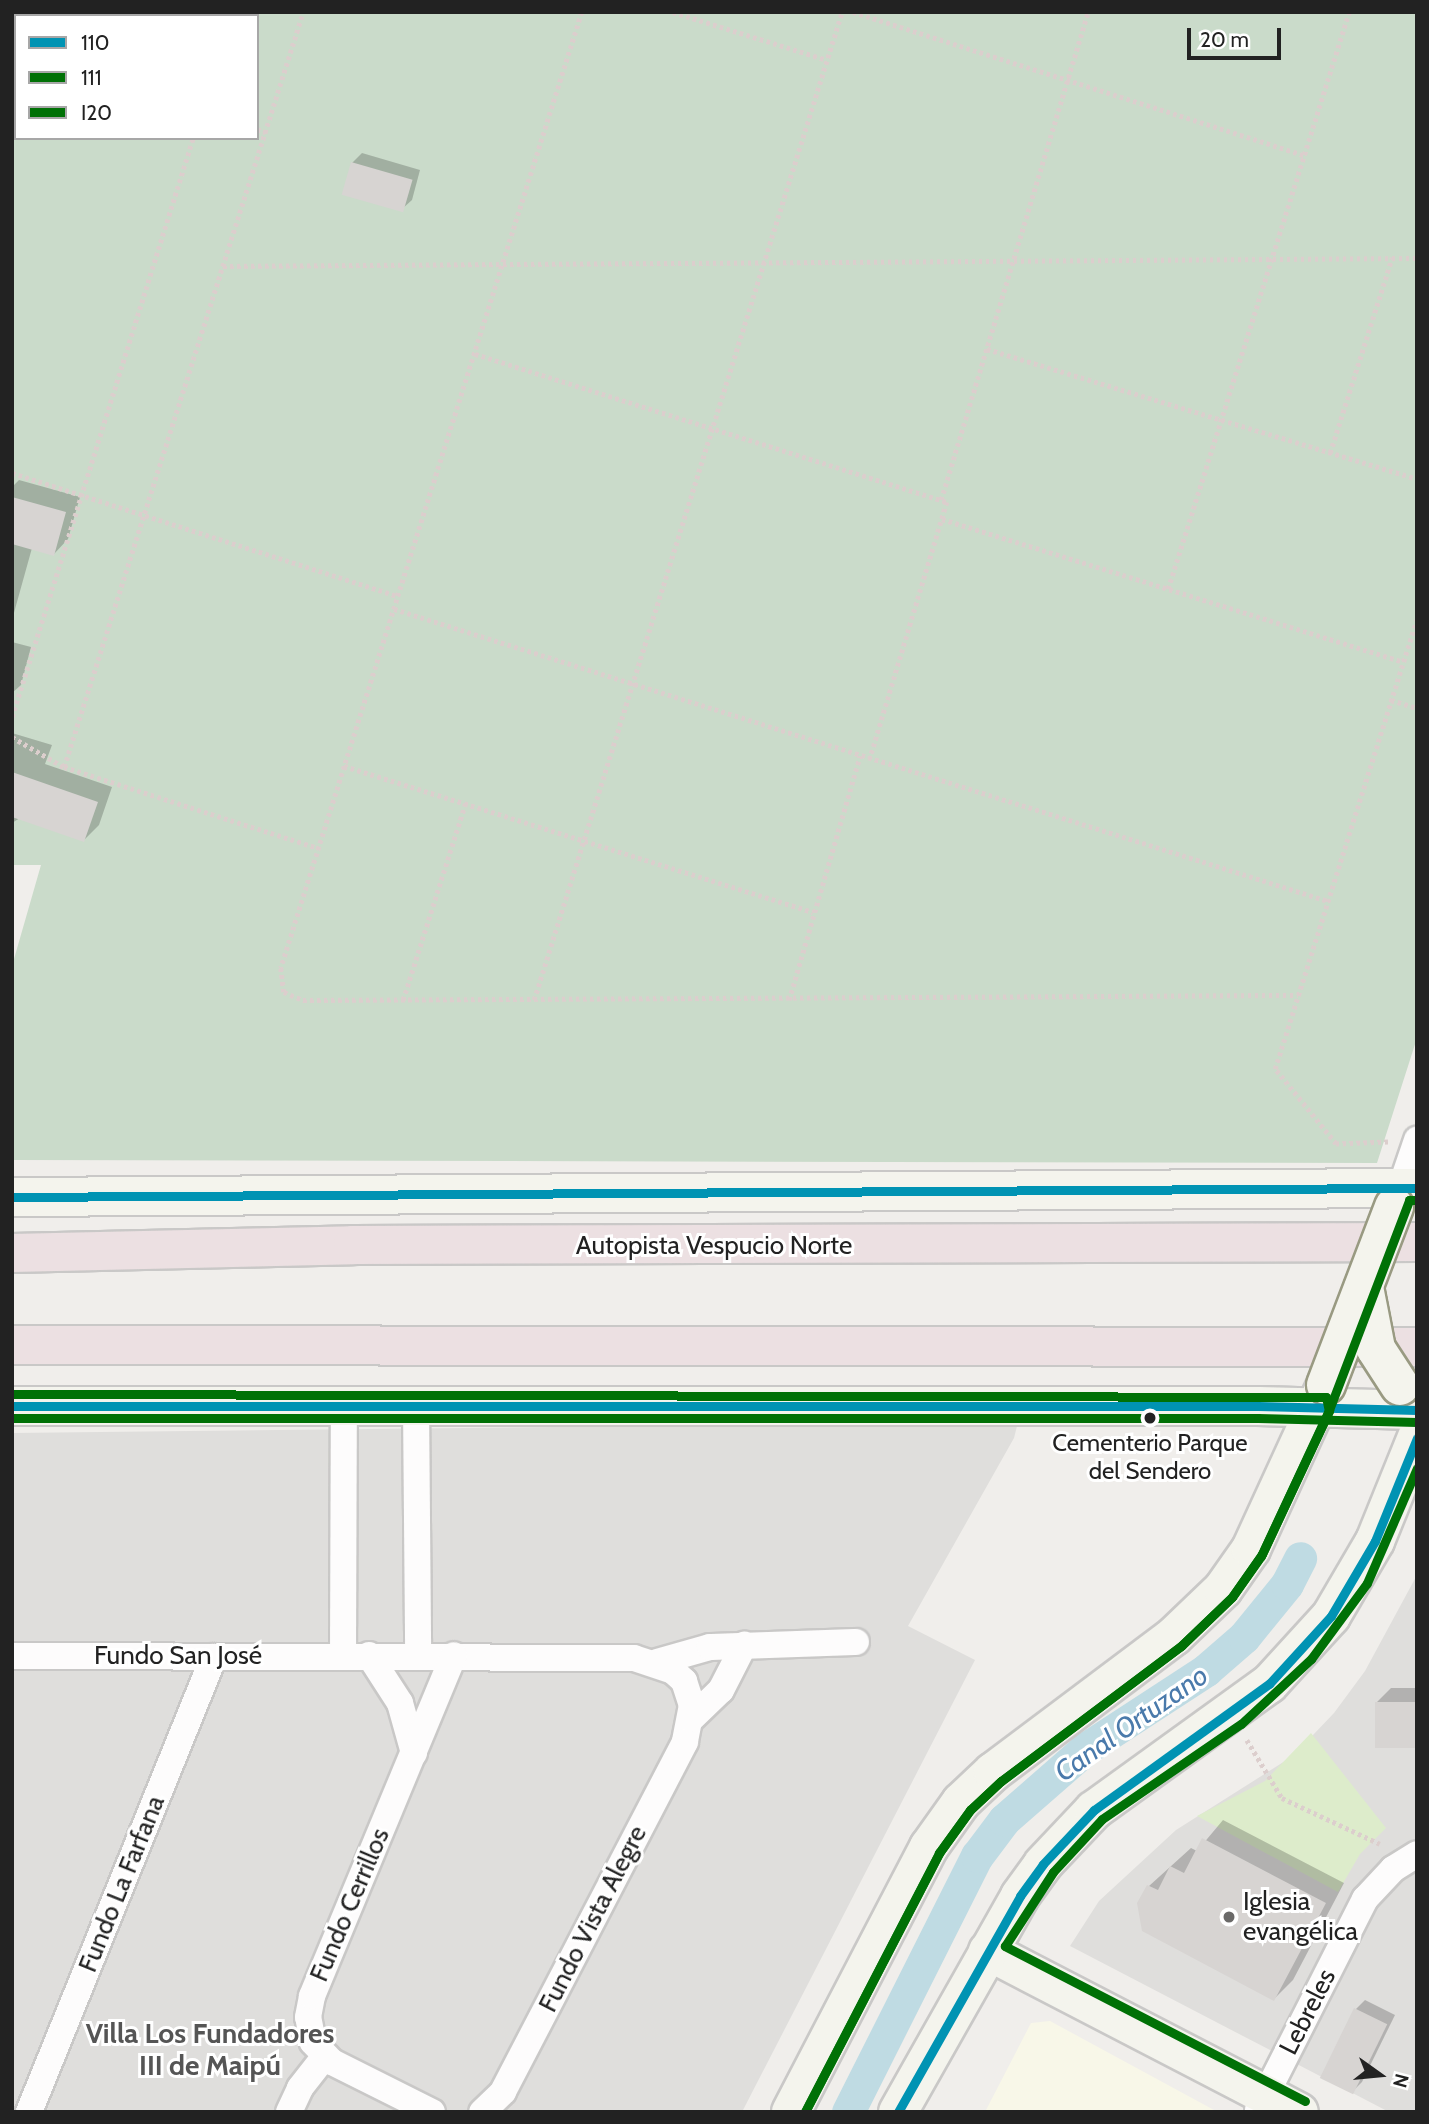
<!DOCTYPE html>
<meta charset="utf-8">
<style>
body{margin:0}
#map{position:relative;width:1429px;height:2124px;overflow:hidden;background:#f0eeeb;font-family:Cabin,sans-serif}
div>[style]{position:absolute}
.residential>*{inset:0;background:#dfdedc}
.education>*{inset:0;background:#f8f7e8}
.grass>*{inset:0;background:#ddeccb}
.cemetery>*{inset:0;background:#cadbca}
.shadow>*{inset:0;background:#0003}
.canal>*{height:33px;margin:-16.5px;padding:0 16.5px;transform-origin:16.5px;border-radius:16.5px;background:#bfdbe3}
.building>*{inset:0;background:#d7d4d2;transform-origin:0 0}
.path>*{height:4.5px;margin-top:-2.25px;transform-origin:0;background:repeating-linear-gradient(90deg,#dccecd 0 3.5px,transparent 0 7px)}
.roads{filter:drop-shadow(2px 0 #c9c8c7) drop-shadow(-2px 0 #c9c8c7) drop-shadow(0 2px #c9c8c7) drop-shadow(0 -2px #c9c8c7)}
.street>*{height:26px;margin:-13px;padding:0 13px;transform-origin:13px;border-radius:13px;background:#fdfcfc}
.secondary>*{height:38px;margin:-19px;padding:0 19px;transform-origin:19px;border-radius:19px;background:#f4f4ed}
.highway>*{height:38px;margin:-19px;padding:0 19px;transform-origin:19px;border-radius:19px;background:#ece0e2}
.bridges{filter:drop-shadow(2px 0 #999a82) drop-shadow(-2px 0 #999a82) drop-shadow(0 2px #999a82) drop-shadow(0 -2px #999a82)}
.secondary-bridge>*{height:38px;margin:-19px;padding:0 19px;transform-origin:19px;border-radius:19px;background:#f4f4ed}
.bus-1>*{height:9px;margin:-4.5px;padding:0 4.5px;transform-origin:4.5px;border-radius:4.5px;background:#0093b3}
.bus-2>*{height:9px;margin:-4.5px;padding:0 4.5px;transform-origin:4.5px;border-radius:4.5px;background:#007106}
.bus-3>*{height:9px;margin:-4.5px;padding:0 4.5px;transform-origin:4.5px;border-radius:4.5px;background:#007106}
.dots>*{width:19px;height:19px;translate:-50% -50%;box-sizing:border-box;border:4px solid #fff;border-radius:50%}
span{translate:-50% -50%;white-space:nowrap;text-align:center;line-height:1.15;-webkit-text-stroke:6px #fff;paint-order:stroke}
.bus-label{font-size:24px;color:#222}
.street-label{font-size:26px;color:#222}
.poi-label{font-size:26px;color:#222}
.left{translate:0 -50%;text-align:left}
.water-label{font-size:28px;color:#4a7aab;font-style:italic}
.neighbourhood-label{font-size:28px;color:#555;font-weight:700}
.frame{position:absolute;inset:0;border:14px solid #222;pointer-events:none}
.legend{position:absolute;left:14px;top:14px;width:245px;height:126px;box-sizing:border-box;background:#fff;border:2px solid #a7a7a7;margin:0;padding:9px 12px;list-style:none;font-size:21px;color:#222}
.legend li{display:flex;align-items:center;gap:14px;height:35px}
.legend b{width:35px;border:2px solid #a7a7a7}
.north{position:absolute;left:1345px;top:2040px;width:70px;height:70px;-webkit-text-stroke:5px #fff;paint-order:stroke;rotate:105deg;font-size:19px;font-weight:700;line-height:28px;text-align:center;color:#222}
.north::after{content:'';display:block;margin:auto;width:24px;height:32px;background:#222;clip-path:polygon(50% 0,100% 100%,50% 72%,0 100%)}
.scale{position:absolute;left:1187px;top:28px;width:94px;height:32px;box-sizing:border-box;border:4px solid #222;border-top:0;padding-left:9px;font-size:21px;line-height:24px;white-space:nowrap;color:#222;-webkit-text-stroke:5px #fff;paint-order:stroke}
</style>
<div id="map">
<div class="residential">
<div style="clip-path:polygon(1018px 1422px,1014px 1438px,908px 1626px,975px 1660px,742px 2112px,12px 2112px,12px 1433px)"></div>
<div style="clip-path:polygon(1417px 1575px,1417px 2112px,1389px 2112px,1070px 1946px,1099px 1901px,1176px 1830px,1293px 1756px,1334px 1713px,1365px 1671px)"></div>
</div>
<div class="education">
<div style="clip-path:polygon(1050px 2021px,1214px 2110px,1215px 2112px,985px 2112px,1031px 2023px)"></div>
</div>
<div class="grass">
<div style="clip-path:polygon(1311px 1733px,1386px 1828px,1360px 1854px,1338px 1892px,1197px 1816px,1265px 1781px)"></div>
</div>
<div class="cemetery">
<div style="clip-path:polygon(evenodd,12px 12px,1417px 12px,1417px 1038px,1377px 1163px,12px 1160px,12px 966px,41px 865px,12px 865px,12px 12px,16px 16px,257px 16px,257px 138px,16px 138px,16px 16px)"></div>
</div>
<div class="shadow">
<div style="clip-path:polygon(362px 153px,420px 170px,412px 200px,402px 209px,352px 163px)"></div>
<div style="clip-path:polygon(19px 480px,80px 497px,68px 539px,54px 554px,32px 548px,12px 620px,12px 487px)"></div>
<div style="clip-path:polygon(12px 642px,31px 647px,21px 685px,12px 693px)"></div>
<div style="clip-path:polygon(12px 733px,52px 745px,45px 764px,112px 787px,99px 825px,84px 840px,20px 818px,12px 823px)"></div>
<div style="clip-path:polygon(1391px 1688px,1417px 1688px,1417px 1746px,1376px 1703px)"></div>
<div style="clip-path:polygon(1223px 1820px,1344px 1883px,1293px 1980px,1274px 1999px,1139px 1904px,1149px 1886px,1191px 1848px,1197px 1851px)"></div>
<div style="clip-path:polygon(1365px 2000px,1395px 2015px,1362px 2082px,1352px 2092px,1356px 2009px)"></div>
</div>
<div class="canal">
<div style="left:848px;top:2112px;width:287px;rotate:-63.3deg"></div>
<div style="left:977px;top:1856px;width:45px;rotate:-53.1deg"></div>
<div style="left:1004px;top:1820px;width:108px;rotate:-41.2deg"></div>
<div style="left:1085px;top:1749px;width:145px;rotate:-33.1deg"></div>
<div style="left:1206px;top:1670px;width:50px;rotate:-41deg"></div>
<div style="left:1244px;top:1637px;width:68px;rotate:-50.9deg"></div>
<div style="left:1287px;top:1584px;width:29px;rotate:-63deg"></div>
</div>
<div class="building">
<div style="left:351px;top:162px;width:64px;height:34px;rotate:16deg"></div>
<div style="clip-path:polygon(12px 497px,66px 512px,54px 556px,12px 544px)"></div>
<div style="clip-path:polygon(12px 772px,98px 802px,84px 842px,12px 817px)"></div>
<div style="left:1375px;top:1702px;width:42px;height:46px"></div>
<div style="clip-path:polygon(1202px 1838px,1326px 1903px,1274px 2001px,1142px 1931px,1137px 1903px,1147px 1885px,1158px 1890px,1170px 1866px,1184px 1873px)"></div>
<div style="left:1354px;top:2008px;width:37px;height:78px;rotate:26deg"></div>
</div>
<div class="path">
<div style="left:582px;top:12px;width:1002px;rotate:107.48deg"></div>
<div style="left:281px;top:968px;width:24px;rotate:83deg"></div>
<div style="left:284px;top:992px;width:21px;rotate:23deg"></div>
<div style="left:303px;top:1000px;width:995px;rotate:-0.29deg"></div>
<div style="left:673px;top:12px;width:161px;rotate:17.3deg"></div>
<div style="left:853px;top:12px;width:473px;rotate:17.6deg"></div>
<div style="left:231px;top:16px;width:4px;rotate:-76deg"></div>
<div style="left:12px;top:54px;width:4px;rotate:14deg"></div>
<div style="left:257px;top:129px;width:9px;rotate:21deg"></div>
<div style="left:223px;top:266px;width:1194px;rotate:-0.38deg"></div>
<div style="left:987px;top:349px;width:449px;rotate:16.8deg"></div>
<div style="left:475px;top:354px;width:495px;rotate:17.4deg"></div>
<div style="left:947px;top:502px;width:268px;rotate:106.7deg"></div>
<div style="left:1330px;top:453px;width:205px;rotate:-72.4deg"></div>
<div style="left:12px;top:473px;width:405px;rotate:17.7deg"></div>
<div style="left:941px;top:500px;width:510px;rotate:-73.24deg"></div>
<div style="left:942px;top:519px;width:483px;rotate:17.2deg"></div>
<div style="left:1168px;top:589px;width:605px;rotate:-72.58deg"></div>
<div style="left:394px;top:609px;width:979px;rotate:17.36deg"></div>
<div style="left:1391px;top:700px;width:27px;rotate:17deg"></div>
<div style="left:12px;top:717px;width:607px;rotate:-72.64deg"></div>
<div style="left:12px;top:737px;width:60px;rotate:30deg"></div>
<div style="left:64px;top:767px;width:267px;rotate:17.7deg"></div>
<div style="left:344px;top:766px;width:491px;rotate:17.3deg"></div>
<div style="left:64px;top:767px;width:792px;rotate:-72.43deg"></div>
<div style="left:403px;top:1000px;width:206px;rotate:-72.4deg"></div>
<div style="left:534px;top:1000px;width:1035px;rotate:-72.69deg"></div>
<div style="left:789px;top:1000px;width:254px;rotate:-73.8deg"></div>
<div style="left:1388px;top:1142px;width:52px;rotate:177.8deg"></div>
<div style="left:1336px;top:1144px;width:97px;rotate:-129.1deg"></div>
<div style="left:1275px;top:1069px;width:471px;rotate:-72.5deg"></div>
<div style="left:1247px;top:1740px;width:68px;rotate:58.9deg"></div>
<div style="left:1282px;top:1798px;width:108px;rotate:25.1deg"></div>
</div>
<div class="roads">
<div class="street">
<div style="left:1401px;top:1187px;width:50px;rotate:-71.2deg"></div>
<div style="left:416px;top:1404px;width:251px;rotate:89.5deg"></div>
<div style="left:343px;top:1655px;width:251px;rotate:-89.8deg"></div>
<div style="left:369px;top:1655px;width:57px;rotate:57.1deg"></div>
<div style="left:400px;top:1703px;width:52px;rotate:74.4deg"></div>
<div style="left:12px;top:1656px;width:622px;rotate:0.18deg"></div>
<div style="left:634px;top:1658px;width:41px;rotate:18.4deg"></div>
<div style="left:673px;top:1671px;width:15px;rotate:42deg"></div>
<div style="left:684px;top:1681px;width:25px;rotate:72deg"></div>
<div style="left:692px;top:1705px;width:38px;rotate:101deg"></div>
<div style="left:685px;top:1742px;width:394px;rotate:117.5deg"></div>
<div style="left:503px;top:2092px;width:29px;rotate:136deg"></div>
<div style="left:657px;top:1662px;width:55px;rotate:-15.8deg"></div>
<div style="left:710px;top:1647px;width:146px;rotate:-2deg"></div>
<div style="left:692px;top:1718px;width:40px;rotate:-44deg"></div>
<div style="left:721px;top:1690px;width:51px;rotate:-62.9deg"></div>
<div style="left:1258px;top:2110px;width:237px;rotate:-63.1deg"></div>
<div style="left:1365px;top:1899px;width:41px;rotate:-47deg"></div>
<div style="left:1393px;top:1869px;width:28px;rotate:-32deg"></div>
<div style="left:29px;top:2112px;width:491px;rotate:-67.9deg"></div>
<div style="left:289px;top:2112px;width:26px;rotate:-65deg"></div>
<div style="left:300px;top:2088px;width:41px;rotate:-52deg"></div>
<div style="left:432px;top:2112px;width:112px;rotate:-153.4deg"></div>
<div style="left:332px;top:2062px;width:28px;rotate:-134deg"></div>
<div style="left:313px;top:2042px;width:25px;rotate:-101deg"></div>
<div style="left:308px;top:2017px;width:21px;rotate:-79deg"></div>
<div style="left:312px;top:1996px;width:369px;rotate:-67.4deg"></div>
</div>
<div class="secondary">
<div style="left:12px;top:1197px;width:1405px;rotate:-0.37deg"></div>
<div style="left:12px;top:1406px;width:1246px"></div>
<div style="left:1258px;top:1406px;width:159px;rotate:1.4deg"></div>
<div style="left:988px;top:1951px;width:350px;rotate:27.4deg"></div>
<div style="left:791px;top:2112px;width:299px;rotate:-62.5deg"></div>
<div style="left:929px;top:1847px;width:55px;rotate:-54.6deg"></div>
<div style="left:961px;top:1802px;width:44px;rotate:-43.2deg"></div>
<div style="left:993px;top:1772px;width:226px;rotate:-36.9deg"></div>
<div style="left:1174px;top:1636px;width:68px;rotate:-43.8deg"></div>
<div style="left:1223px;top:1589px;width:49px;rotate:-55deg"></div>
<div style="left:1251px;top:1549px;width:180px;rotate:-65.4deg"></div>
<div style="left:898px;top:2112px;width:248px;rotate:-60.5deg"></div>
<div style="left:1020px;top:1896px;width:39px;rotate:-54deg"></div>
<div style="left:1043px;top:1864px;width:74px;rotate:-46.6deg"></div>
<div style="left:1094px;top:1810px;width:216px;rotate:-35.8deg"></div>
<div style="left:1269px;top:1684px;width:92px;rotate:-47.6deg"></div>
<div style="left:1331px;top:1616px;width:87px;rotate:-59.6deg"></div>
<div style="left:1375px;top:1541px;width:112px;rotate:-68deg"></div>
</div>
<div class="highway">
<div style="left:12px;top:1253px;width:341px;rotate:-1.3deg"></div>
<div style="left:353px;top:1245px;width:1064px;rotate:-0.16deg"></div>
<div style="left:12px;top:1345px;width:1405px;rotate:0.08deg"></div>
</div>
</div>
<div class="bridges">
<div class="secondary-bridge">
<div style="left:1364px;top:1287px;width:63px;rotate:79deg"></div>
<div style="left:1376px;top:1349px;width:44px;rotate:57deg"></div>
<div style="left:1326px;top:1385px;width:191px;rotate:-69.1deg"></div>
</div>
</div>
<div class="bus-1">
<div style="left:12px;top:1197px;width:1405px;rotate:-0.37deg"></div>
<div style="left:12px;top:1406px;width:1246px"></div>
<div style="left:1258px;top:1406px;width:159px;rotate:1.4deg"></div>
<div style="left:898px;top:2112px;width:248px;rotate:-60.5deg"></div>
<div style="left:1020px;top:1896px;width:39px;rotate:-54deg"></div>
<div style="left:1043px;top:1864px;width:74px;rotate:-46.6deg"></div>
<div style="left:1094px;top:1810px;width:216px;rotate:-35.8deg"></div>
<div style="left:1269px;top:1684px;width:92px;rotate:-47.6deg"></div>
<div style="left:1331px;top:1616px;width:87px;rotate:-59.6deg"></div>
<div style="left:1375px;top:1541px;width:111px;rotate:-67.8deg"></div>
</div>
<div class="bus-2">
<div style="left:12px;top:1418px;width:1246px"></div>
<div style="left:1258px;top:1418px;width:159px;rotate:1.4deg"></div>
<div style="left:1305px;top:2101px;width:338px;rotate:-152.7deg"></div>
<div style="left:1005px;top:1946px;width:88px;rotate:-57deg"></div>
<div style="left:1053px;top:1872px;width:72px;rotate:-47.2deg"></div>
<div style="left:1102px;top:1819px;width:168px;rotate:-34.4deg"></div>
<div style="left:1241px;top:1724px;width:96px;rotate:-42.9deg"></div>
<div style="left:1311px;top:1659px;width:94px;rotate:-53.6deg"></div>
<div style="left:1367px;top:1583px;width:125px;rotate:-66.5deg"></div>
<div style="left:805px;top:2112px;width:292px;rotate:-62.6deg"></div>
<div style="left:939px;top:1853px;width:53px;rotate:-54.2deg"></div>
<div style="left:970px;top:1810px;width:42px;rotate:-43.1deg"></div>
<div style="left:1001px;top:1781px;width:226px;rotate:-36.9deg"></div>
<div style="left:1182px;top:1645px;width:69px;rotate:-43.8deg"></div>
<div style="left:1232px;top:1597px;width:50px;rotate:-54.7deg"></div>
<div style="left:1261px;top:1556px;width:161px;rotate:-65deg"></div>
<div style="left:1329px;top:1410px;width:225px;rotate:-69.1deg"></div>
<div style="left:1409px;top:1200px;width:7px"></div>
</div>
<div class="bus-3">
<div style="left:12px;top:1394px;width:1314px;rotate:0.13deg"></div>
<div style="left:1326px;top:1397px;width:14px;rotate:78deg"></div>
<div style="left:1329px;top:1411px;width:158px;rotate:115.1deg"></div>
<div style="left:1262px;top:1554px;width:52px;rotate:124.9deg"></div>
<div style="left:1232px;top:1597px;width:71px;rotate:136.1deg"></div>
<div style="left:1181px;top:1646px;width:225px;rotate:143.1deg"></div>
<div style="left:1001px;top:1781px;width:42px;rotate:136.9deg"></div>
<div style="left:970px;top:1810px;width:53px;rotate:125.8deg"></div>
<div style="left:939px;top:1853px;width:292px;rotate:117.4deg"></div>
</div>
<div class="dots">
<div style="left:1150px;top:1418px;background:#222"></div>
<div style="left:1229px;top:1917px;background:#6a6968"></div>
</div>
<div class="bus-label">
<span style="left:1150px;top:1457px">Cementerio Parque<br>del Sendero</span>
</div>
<div class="street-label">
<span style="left:714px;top:1246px">Autopista Vespucio Norte</span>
<span style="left:178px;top:1656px">Fundo San José</span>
<span style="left:122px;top:1884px;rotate:-68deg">Fundo La Farfana</span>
<span style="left:350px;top:1905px;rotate:-67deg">Fundo Cerrillos</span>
<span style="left:593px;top:1919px;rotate:-63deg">Fundo Vista Alegre</span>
<span style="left:1308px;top:2012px;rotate:-63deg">Lebreles</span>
</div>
<div class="poi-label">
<span class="left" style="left:1243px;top:1917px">Iglesia<br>evangélica</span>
</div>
<div class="water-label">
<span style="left:1131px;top:1723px;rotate:-35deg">Canal Ortuzano</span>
</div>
<div class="neighbourhood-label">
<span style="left:210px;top:2049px">Villa Los Fundadores<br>III de Maipú</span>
</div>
<div class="frame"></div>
<ul class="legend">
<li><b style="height:9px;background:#0093b3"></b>110</li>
<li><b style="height:9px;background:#007106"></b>111</li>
<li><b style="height:9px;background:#007106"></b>I20</li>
</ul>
<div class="north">N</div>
<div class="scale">20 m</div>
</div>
